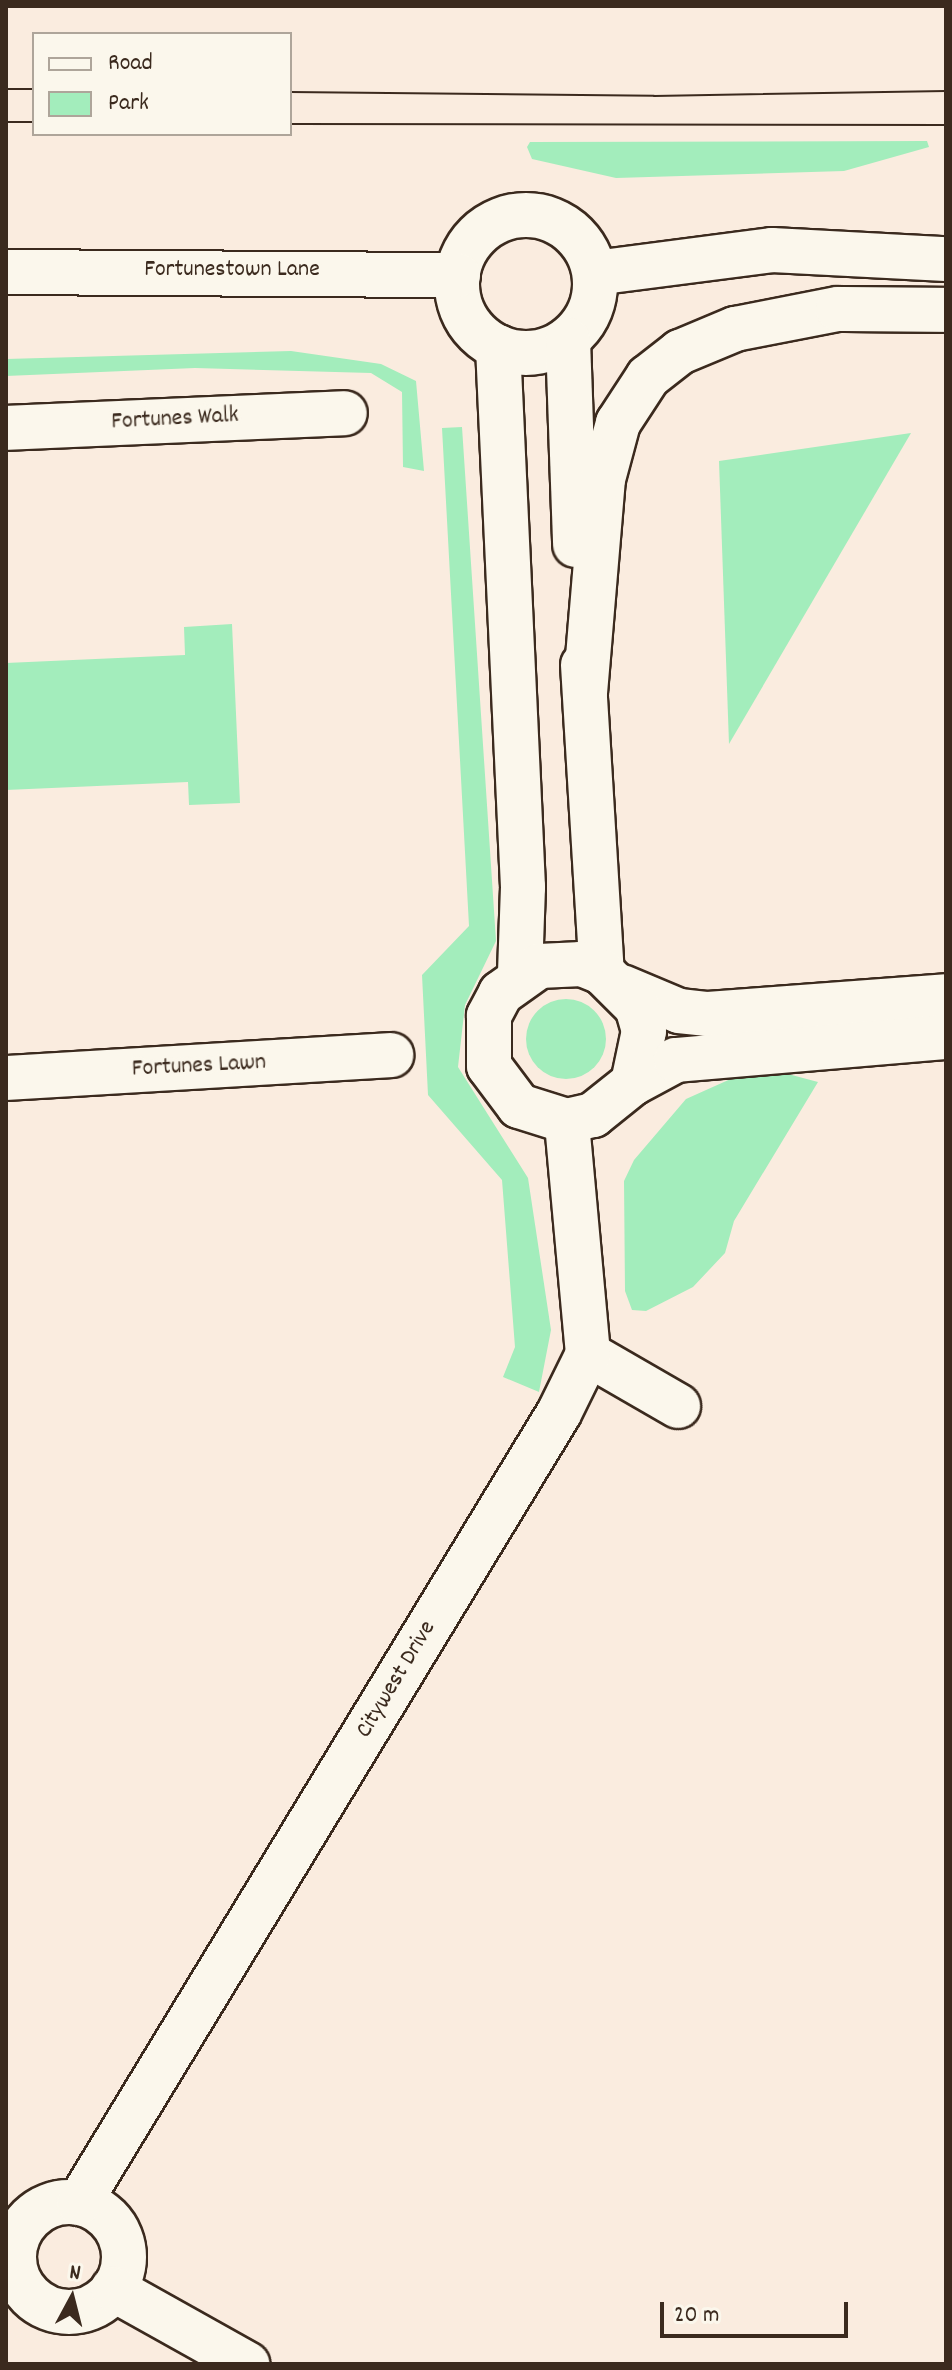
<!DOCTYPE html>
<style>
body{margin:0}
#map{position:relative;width:952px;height:2370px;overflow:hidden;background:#faecdf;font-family:Dekko,sans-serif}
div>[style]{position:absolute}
.green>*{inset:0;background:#a3edbc}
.round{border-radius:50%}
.roads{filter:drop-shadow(2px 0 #3b2a1e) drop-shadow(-2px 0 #3b2a1e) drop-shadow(0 2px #3b2a1e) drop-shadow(0 -2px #3b2a1e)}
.minor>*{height:44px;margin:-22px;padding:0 22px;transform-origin:22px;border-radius:22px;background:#fbf7ec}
.minor>.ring{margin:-22px;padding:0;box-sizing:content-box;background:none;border:44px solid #fbf7ec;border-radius:50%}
.tram>*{height:2px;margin:-1px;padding:0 1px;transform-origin:1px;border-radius:1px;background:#3b2a1e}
span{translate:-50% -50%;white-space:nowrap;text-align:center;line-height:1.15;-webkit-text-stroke:7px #fbf7ec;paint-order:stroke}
.street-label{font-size:24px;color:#3b2a1e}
.frame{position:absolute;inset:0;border:8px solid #3b2a1e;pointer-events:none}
.legend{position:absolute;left:32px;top:32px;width:260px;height:104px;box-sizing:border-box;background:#fbf7ec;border:2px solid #aea59a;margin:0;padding:10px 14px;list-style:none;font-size:24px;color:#3b2a1e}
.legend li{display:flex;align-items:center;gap:16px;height:40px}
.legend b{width:40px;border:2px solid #aea59a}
.north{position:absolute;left:32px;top:2258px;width:80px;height:80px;-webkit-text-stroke:6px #fbf7ec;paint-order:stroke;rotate:7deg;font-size:22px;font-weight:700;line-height:32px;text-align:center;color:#3b2a1e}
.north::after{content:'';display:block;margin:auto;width:28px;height:36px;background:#3b2a1e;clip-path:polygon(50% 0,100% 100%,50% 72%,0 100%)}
.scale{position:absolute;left:660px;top:2302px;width:188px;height:36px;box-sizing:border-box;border:4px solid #3b2a1e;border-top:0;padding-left:10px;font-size:24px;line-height:28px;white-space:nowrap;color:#3b2a1e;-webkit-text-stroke:6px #fbf7ec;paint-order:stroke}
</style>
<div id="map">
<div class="green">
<div style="clip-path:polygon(927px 141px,929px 147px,844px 171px,616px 178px,532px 159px,527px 147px,530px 142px)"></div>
<div style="clip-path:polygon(291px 351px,381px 364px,416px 381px,424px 471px,403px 467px,402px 392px,371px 373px,195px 368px,6px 376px,6px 359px)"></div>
<div style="clip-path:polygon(462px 427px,496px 941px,465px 1005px,458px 1067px,528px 1178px,551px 1330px,539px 1392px,503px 1377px,515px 1347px,502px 1180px,428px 1095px,422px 975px,469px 926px,442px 428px)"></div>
<div style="clip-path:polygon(911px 433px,729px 744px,719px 461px)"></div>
<div style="clip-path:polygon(232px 624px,240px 803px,189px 805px,188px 782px,6px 790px,6px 663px,185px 655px,184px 627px)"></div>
<div class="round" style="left:526px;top:999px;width:80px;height:80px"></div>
<div style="clip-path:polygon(773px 1070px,818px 1082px,734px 1221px,725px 1253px,693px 1287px,646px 1311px,632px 1310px,625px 1291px,624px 1181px,634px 1160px,686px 1099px,744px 1073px)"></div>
</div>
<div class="roads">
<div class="minor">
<div class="ring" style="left:457px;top:215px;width:94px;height:94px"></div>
<div style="left:6px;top:272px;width:452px;rotate:0.4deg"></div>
<div style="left:595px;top:273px;width:178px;rotate:-7.4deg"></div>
<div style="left:772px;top:250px;width:174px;rotate:3deg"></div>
<div style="left:568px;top:340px;width:205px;rotate:88deg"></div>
<div style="left:498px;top:347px;width:541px;rotate:87.35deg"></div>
<div style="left:523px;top:887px;width:88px;rotate:92deg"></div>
<div style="left:6px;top:428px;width:339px;rotate:-2.5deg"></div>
<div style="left:583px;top:665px;width:308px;rotate:86.5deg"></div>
<div style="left:585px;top:693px;width:215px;rotate:-85.2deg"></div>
<div style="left:603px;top:479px;width:58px;rotate:-75deg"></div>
<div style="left:618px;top:423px;width:55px;rotate:-56.9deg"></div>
<div style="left:648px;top:377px;width:41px;rotate:-38deg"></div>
<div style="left:680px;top:352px;width:60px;rotate:-22.7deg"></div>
<div style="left:735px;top:329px;width:105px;rotate:-11deg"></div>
<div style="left:838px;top:309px;width:108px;rotate:0.5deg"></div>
<div style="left:622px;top:987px;width:62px;rotate:22.8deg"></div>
<div style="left:679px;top:1011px;width:29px;rotate:6deg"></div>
<div style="left:708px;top:1014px;width:239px;rotate:-4.3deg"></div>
<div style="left:6px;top:1078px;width:386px;rotate:-3.4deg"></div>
<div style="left:633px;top:1083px;width:53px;rotate:-78.1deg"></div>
<div style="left:644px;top:1031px;width:25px;rotate:-106deg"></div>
<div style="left:637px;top:1007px;width:49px;rotate:-135deg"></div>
<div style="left:602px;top:972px;width:22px;rotate:-158deg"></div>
<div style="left:582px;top:964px;width:43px;rotate:177.3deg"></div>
<div style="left:539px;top:966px;width:47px;rotate:144.6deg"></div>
<div style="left:501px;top:993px;width:26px;rotate:118deg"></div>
<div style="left:489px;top:1016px;width:50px;rotate:90deg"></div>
<div style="left:489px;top:1066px;width:50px;rotate:53.1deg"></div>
<div style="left:519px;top:1106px;width:50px;rotate:17.4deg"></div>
<div style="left:567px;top:1121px;width:27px;rotate:-13deg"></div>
<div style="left:593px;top:1115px;width:51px;rotate:-38.7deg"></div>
<div style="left:633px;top:1083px;width:49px;rotate:-28.1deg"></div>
<div style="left:676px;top:1060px;width:271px;rotate:-4.9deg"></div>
<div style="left:588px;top:1354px;width:104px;rotate:30deg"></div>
<div class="ring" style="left:14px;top:2202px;width:66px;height:66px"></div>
<div style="left:79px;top:2203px;width:924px;rotate:-58.72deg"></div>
<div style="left:559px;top:1413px;width:66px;rotate:-63.8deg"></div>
<div style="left:588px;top:1354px;width:234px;rotate:-95.2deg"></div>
<div style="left:113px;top:2289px;width:154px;rotate:29.2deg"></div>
</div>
</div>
<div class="tram">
<div style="left:6px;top:89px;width:28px"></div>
<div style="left:290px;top:92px;width:364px;rotate:0.6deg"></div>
<div style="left:654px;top:96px;width:292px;rotate:-1deg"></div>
<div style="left:6px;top:122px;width:28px"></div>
<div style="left:290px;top:124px;width:656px;rotate:0.09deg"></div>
</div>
<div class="street-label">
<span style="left:232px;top:271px">Fortunestown Lane</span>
<span style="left:175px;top:420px;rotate:-3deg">Fortunes Walk</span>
<span style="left:199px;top:1067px;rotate:-3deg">Fortunes Lawn</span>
<span style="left:397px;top:1680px;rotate:-59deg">Citywest Drive</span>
</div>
<div class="frame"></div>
<ul class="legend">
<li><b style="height:10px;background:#fbf7ec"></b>Road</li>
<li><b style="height:22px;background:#a3edbc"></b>Park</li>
</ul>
<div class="north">N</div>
<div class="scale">20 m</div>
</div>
